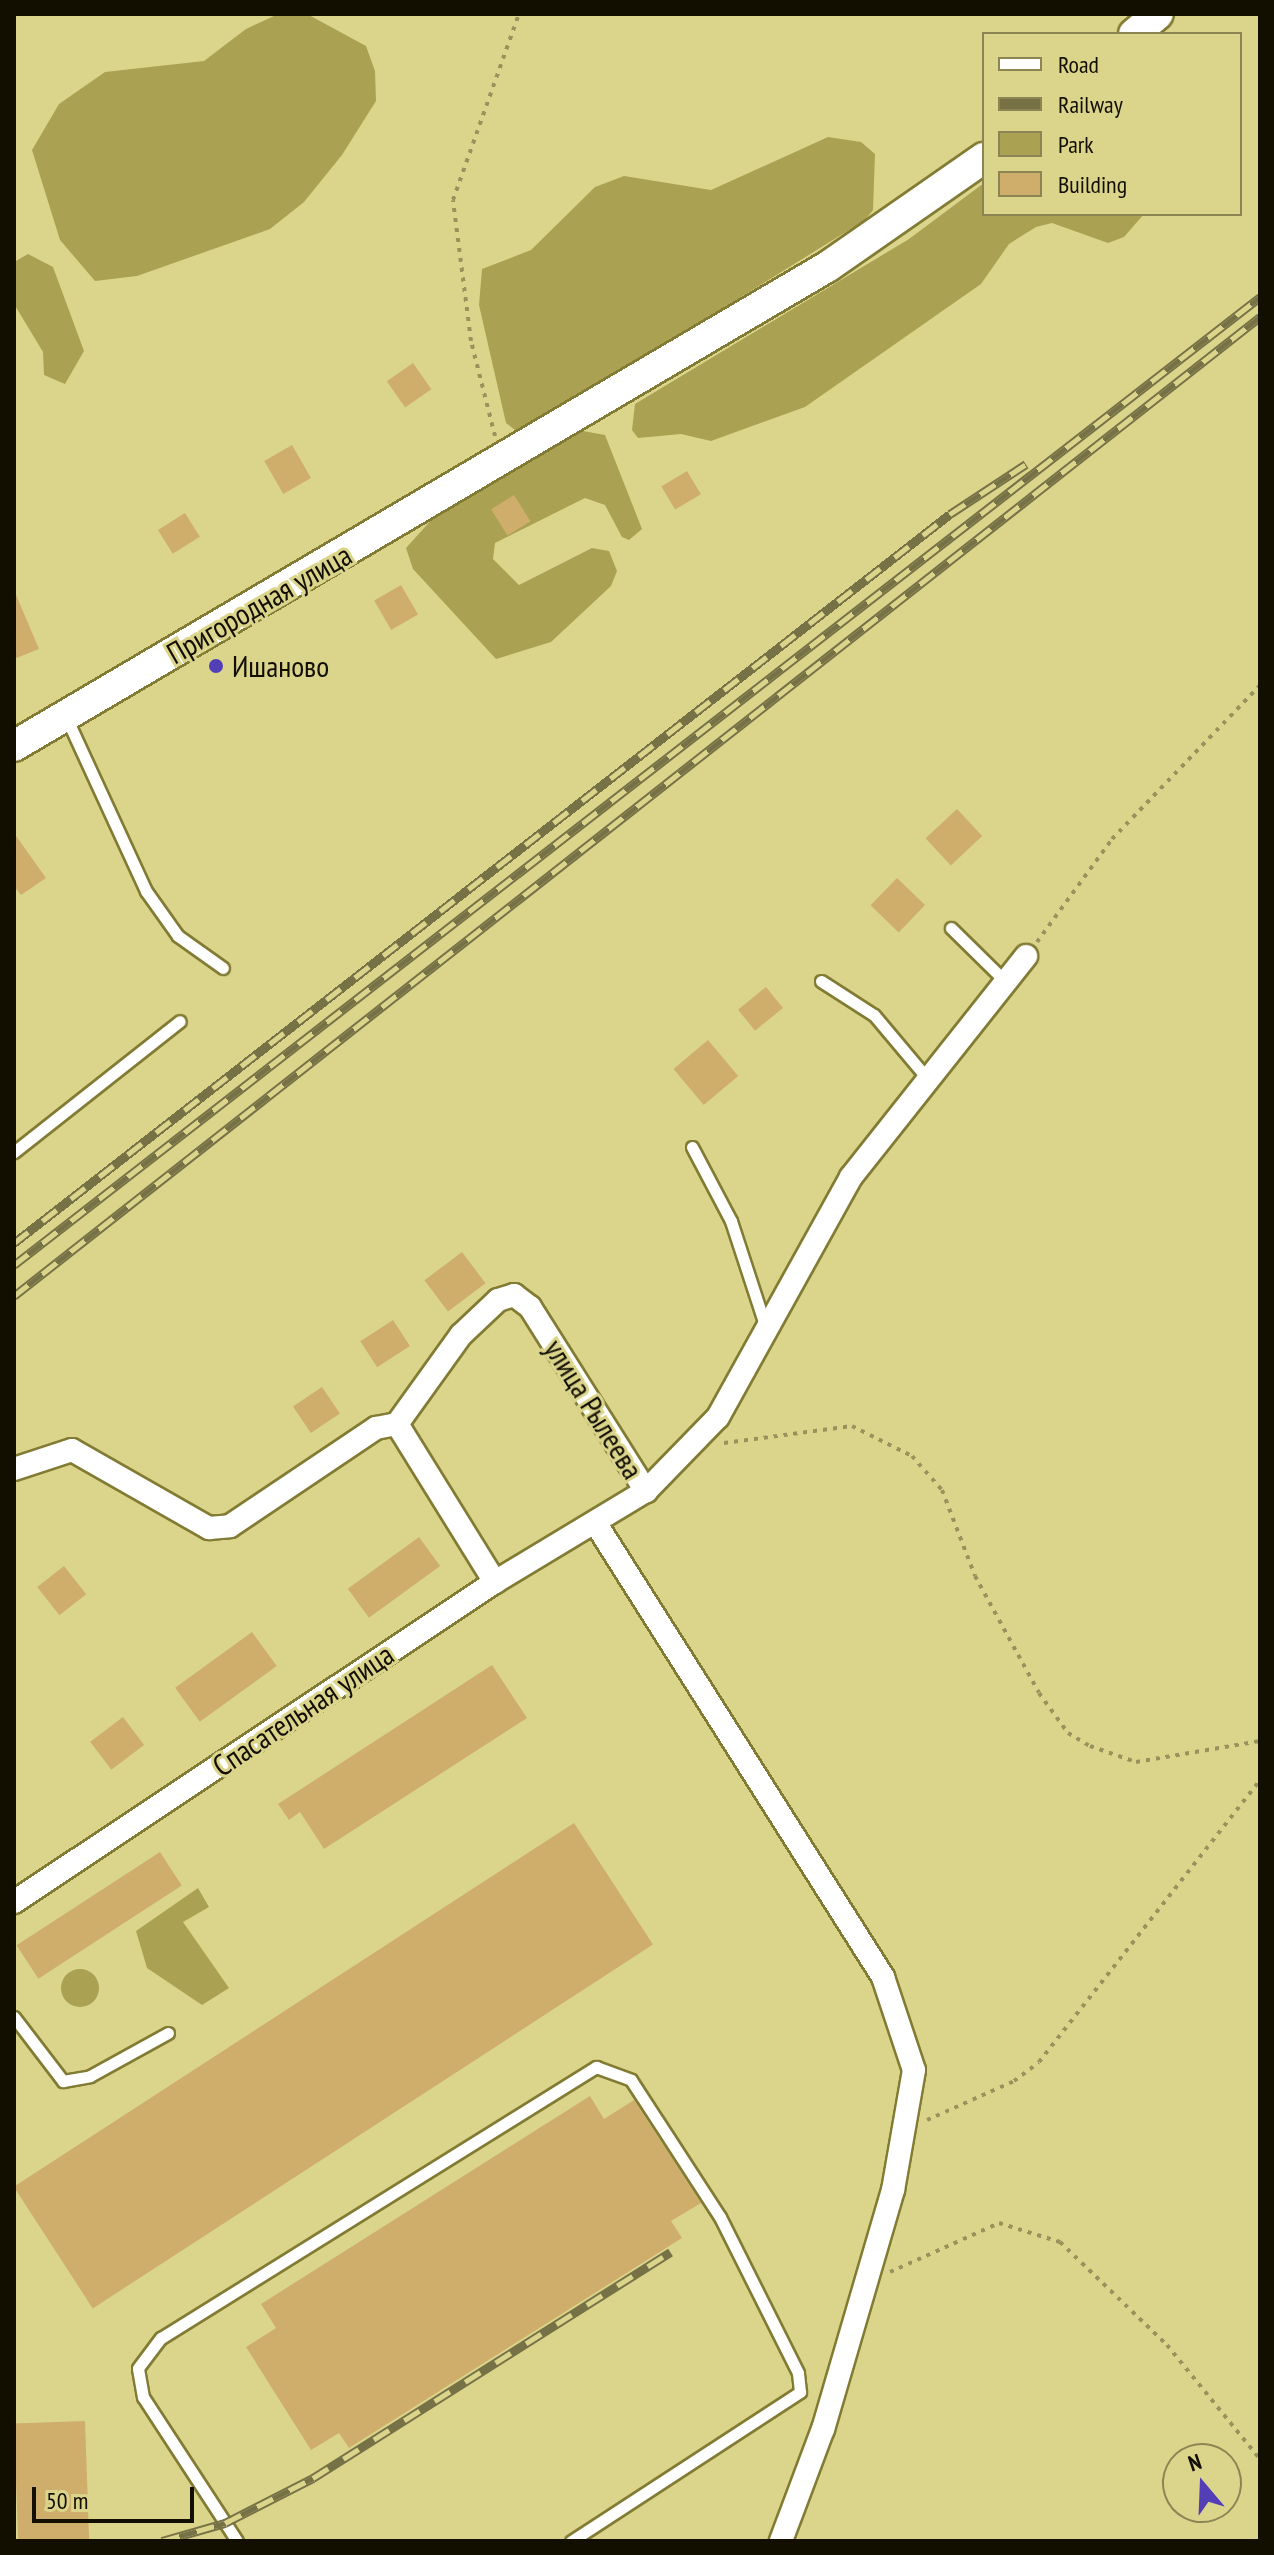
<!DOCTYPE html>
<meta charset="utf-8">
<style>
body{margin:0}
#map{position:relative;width:1274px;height:2555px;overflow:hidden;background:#dbd58c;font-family:"PT Sans Narrow",sans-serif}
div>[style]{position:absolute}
.green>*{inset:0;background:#aaa252}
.round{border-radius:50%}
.building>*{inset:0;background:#cfae6c;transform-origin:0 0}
.path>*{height:4px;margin-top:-2px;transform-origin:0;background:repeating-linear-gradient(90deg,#98935d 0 4px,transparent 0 10px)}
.roads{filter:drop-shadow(2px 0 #827b33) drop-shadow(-2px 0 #827b33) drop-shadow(0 2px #827b33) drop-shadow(0 -2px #827b33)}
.lane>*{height:11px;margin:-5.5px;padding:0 5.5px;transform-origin:5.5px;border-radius:5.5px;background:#fff}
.street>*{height:22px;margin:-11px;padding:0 11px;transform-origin:11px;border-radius:11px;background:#fff}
.secondary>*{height:30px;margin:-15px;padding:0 15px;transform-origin:15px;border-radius:15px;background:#fff}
.rail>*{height:9px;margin-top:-4.5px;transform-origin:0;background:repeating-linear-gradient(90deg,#dbd58c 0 18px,#777246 0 36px);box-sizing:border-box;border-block:2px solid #777246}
.dots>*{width:22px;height:22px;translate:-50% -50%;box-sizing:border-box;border:4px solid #dbd58c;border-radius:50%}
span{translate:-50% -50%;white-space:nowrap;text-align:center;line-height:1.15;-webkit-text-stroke:6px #dbd58c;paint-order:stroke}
.street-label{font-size:30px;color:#120e00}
.poi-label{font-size:30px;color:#120e00}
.left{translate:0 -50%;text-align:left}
.frame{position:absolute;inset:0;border:16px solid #120e00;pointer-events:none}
.legend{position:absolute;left:982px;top:32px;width:260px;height:184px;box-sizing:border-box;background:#dbd58c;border:2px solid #8b8554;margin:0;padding:10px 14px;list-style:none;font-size:24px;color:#120e00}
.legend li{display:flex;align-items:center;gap:16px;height:40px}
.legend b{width:40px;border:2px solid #8b8554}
.north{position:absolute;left:1162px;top:2443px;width:80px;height:80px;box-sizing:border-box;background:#dbd58c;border:2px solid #8b8554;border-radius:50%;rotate:341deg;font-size:22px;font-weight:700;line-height:32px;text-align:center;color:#120e00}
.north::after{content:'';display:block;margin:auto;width:28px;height:36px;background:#523fb7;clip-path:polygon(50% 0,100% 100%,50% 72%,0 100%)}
.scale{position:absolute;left:32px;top:2487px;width:162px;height:36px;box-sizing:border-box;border:4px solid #120e00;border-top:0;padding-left:10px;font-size:24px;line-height:28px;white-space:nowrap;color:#120e00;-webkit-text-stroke:6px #dbd58c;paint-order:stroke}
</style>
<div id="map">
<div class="green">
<div style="clip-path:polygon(307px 14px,366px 46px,375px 71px,376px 101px,342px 155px,304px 202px,270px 229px,137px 276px,95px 281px,60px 240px,32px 150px,59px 104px,105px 72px,204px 61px,246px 29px,274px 16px)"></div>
<div style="clip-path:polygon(828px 137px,861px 142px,875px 154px,873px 210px,865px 220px,548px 417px,515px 430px,506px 423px,479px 305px,482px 269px,531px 250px,595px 187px,624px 176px,711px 190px)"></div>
<div style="clip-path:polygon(984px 183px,984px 214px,1144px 214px,1124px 237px,1108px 243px,1052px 223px,1036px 227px,1009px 244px,981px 284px,805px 407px,711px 441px,681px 434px,638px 438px,632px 430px,635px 404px,909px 239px)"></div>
<div style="clip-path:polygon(28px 254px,53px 267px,84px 351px,65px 384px,44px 375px,43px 352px,14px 304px,14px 262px)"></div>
<div style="clip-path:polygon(583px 431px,605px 435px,642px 529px,629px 540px,622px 537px,605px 505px,585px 498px,495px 543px,493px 559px,519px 585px,592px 548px,609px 551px,617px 571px,611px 586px,551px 642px,496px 659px,413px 569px,406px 548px,434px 517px)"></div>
<div style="clip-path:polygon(198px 1888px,209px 1907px,183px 1922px,229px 1988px,202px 2005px,147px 1968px,136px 1931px)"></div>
<div class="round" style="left:61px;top:1969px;width:38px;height:38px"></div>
</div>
<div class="building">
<div style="left:413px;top:363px;width:32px;height:32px;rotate:55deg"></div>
<div style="left:292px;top:445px;width:38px;height:32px;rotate:60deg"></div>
<div style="left:687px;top:471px;width:27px;height:30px;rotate:59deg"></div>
<div style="left:514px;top:495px;width:31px;height:27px;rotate:58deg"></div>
<div style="left:185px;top:513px;width:28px;height:32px;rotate:58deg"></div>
<div style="left:401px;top:585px;width:34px;height:31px;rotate:60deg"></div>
<div style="clip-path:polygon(14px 590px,39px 649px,14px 659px)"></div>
<div style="left:957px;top:809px;width:37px;height:43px;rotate:47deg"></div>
<div style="clip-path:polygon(14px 833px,46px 878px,21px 895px,14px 886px)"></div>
<div style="left:897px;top:878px;width:39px;height:38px;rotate:44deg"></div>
<div style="left:766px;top:987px;width:27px;height:36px;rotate:51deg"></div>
<div style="left:708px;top:1040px;width:47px;height:45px;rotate:50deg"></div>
<div style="left:462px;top:1252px;width:39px;height:47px;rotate:53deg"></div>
<div style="left:393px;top:1320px;width:31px;height:39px;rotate:57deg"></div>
<div style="left:322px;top:1387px;width:32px;height:35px;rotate:56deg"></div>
<div style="left:419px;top:1537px;width:36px;height:88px;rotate:54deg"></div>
<div style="left:64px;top:1566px;width:36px;height:34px;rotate:52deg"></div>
<div style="left:252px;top:1632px;width:42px;height:95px;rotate:54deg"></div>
<div style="clip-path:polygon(492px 1665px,527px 1718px,324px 1849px,300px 1812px,289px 1820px,278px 1804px)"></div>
<div style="left:123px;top:1717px;width:35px;height:41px;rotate:53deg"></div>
<div style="left:574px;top:1823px;width:145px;height:668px;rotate:57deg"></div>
<div style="left:160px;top:1852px;width:40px;height:171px;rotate:57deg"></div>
<div style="clip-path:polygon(590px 2096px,604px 2119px,634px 2100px,701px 2203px,671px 2221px,682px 2238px,349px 2448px,339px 2433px,311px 2450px,246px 2347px,276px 2328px,261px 2304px)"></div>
<div style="left:85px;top:2421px;width:120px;height:71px;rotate:88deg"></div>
</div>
<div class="path">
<div style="left:495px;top:436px;width:98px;rotate:-104.2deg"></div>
<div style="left:471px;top:341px;width:142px;rotate:-97.3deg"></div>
<div style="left:453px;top:200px;width:197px;rotate:-70.5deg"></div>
<div style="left:1037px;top:942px;width:127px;rotate:-53.9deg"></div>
<div style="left:1112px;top:839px;width:214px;rotate:-46.1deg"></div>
<div style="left:724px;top:1443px;width:129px;rotate:-7.6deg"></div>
<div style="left:852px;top:1426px;width:67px;rotate:26.6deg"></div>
<div style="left:912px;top:1456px;width:45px;rotate:48.6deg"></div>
<div style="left:942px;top:1490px;width:92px;rotate:69deg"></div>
<div style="left:975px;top:1576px;width:133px;rotate:61.3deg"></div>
<div style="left:1039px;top:1693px;width:49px;rotate:54.1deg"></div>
<div style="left:1068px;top:1733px;width:26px;rotate:31deg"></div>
<div style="left:1090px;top:1746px;width:49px;rotate:19.2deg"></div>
<div style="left:1136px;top:1762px;width:126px;rotate:-9.6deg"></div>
<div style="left:927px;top:2120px;width:95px;rotate:-24.1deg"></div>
<div style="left:1014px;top:2081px;width:31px;rotate:-37deg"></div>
<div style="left:1039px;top:2062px;width:358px;rotate:-51.9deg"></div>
<div style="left:890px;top:2272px;width:120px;rotate:-24.2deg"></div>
<div style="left:999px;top:2223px;width:64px;rotate:17.3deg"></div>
<div style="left:1060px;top:2242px;width:149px;rotate:43.9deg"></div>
<div style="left:1167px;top:2345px;width:147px;rotate:50.8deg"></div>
</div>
<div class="roads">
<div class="lane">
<div style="left:66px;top:717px;width:192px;rotate:65.3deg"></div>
<div style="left:146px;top:891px;width:55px;rotate:54.6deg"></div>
<div style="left:178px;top:936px;width:55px;rotate:35.4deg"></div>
<div style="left:951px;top:928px;width:77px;rotate:44.5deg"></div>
<div style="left:821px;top:981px;width:63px;rotate:32.7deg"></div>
<div style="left:874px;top:1015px;width:81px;rotate:50deg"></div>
<div style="left:692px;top:1147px;width:84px;rotate:62.2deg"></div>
<div style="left:731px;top:1221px;width:113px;rotate:71.9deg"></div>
<div style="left:14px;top:1152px;width:211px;rotate:-38.3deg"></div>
<div style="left:14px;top:2017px;width:81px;rotate:52.6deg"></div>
<div style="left:63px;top:2081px;width:27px;rotate:-10deg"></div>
<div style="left:90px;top:2076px;width:89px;rotate:-28.9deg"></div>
<div style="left:237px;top:2541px;width:172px;rotate:-123.1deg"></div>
<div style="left:143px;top:2397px;width:29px;rotate:-100deg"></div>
<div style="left:138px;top:2368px;width:38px;rotate:-53deg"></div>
<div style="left:161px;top:2338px;width:513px;rotate:-31.92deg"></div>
<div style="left:596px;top:2067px;width:37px;rotate:20deg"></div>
<div style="left:631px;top:2080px;width:163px;rotate:57deg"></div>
<div style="left:720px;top:2217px;width:174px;rotate:63.4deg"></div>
<div style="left:798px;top:2373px;width:19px;rotate:84deg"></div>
<div style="left:800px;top:2392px;width:273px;rotate:146.9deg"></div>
</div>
<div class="street">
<div style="left:397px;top:1424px;width:186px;rotate:58.2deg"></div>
<div style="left:14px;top:1469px;width:61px;rotate:-18.1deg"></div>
<div style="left:72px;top:1450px;width:158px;rotate:29.7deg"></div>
<div style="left:209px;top:1528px;width:21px;rotate:-5deg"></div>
<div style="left:230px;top:1526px;width:176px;rotate:-33.9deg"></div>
<div style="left:376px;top:1428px;width:21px;rotate:-11deg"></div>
<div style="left:397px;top:1424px;width:110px;rotate:-54.3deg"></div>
<div style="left:461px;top:1335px;width:51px;rotate:-43.4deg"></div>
<div style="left:498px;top:1300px;width:17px;rotate:-17deg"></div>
<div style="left:514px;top:1295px;width:20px;rotate:37deg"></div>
<div style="left:530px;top:1307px;width:218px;rotate:57.8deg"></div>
<div style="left:646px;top:1491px;width:103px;rotate:-45.8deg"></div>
<div style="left:718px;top:1417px;width:274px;rotate:-61deg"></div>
<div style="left:851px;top:1177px;width:282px;rotate:-51.6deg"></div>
<div style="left:598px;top:1527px;width:533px;rotate:57.65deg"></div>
<div style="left:883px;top:1977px;width:98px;rotate:71.6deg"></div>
<div style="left:914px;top:2070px;width:122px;rotate:99.9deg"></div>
<div style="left:893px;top:2190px;width:249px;rotate:106.3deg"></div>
<div style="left:823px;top:2429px;width:120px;rotate:110.6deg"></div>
<div style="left:14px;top:1902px;width:578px;rotate:-33.64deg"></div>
<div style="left:495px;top:1582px;width:176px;rotate:-31.1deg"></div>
</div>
<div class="secondary">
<div style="left:1134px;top:34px;width:31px;rotate:-40deg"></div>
<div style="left:14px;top:746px;width:944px;rotate:-30.51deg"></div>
<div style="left:827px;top:267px;width:191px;rotate:-34.8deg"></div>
</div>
</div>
<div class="rail">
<div style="left:14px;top:1243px;width:1186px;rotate:-37.91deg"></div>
<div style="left:950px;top:514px;width:91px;rotate:-33.3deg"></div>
<div style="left:14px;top:1265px;width:1578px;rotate:-37.84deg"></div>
<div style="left:14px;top:1296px;width:1585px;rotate:-38.16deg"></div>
<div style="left:162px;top:2541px;width:66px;rotate:-15.9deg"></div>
<div style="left:225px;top:2523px;width:99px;rotate:-27.1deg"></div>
<div style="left:313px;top:2478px;width:423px;rotate:-32.3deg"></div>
</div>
<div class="dots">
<div style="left:216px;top:666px;background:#523fb7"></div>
</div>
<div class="street-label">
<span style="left:259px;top:604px;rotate:-30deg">Пригородная улица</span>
<span style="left:594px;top:1409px;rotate:58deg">улица Рылеева</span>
<span style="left:303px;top:1710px;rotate:-34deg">Спасательная улица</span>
</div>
<div class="poi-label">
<span class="left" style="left:232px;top:666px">Ишаново</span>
</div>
<div class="frame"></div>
<ul class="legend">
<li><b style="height:10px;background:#fff"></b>Road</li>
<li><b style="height:10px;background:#777246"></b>Railway</li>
<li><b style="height:22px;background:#aaa252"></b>Park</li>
<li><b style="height:22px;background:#cfae6c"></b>Building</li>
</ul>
<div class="north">N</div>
<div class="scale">50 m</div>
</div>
